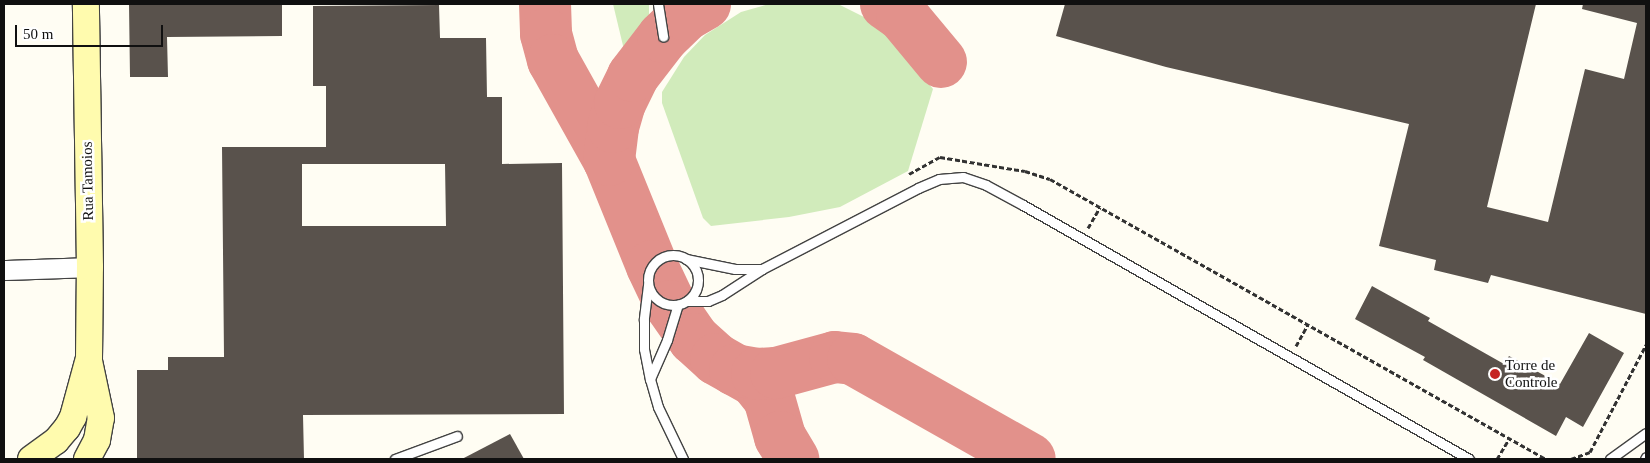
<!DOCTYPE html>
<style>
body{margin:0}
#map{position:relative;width:1650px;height:463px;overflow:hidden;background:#fffdf3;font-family:"Times New Roman",serif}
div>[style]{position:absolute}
.green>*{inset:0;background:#d1ebbb}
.taxiway>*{height:52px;margin:-26px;padding:0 26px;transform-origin:26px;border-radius:26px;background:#e2918b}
.building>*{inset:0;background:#59524c}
.path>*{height:3px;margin-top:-1.5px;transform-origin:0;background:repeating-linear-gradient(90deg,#323232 0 5px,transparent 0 7.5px)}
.roads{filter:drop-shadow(1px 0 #434343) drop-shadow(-1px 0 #434343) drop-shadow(0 1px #434343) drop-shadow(0 -1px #434343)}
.service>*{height:9px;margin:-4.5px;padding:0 4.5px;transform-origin:4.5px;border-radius:4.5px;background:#fff}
.service>.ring{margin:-4.5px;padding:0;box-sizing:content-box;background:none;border:9px solid #fff;border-radius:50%}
.minor>*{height:19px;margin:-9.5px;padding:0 9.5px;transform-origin:9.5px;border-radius:9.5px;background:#fff}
.secondary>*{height:26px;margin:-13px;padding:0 13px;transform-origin:13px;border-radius:13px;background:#fffbae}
.dots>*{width:14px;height:14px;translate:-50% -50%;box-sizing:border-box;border:2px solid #fff;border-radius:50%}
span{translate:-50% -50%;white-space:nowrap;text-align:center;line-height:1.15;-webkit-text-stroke:5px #fff;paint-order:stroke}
.street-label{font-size:15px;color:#101010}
.poi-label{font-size:15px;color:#101010}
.left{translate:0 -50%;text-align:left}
.frame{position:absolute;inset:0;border:5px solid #101010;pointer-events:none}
.scale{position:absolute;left:15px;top:25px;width:148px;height:22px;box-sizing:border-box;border:2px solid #101010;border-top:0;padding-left:6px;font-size:15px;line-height:18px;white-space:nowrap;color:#101010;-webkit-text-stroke:4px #fff;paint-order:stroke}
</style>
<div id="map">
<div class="green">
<div style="clip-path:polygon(613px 4px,649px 4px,649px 19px,642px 33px,625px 54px)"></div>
<div style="clip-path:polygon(769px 4px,838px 4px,874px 22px,895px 41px,933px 89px,908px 171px,840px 207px,789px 217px,711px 226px,703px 218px,662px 103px,662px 92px,684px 57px,705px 35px,741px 12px)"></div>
</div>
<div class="taxiway">
<div style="left:545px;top:4px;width:30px;rotate:88deg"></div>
<div style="left:546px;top:34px;width:27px;rotate:75deg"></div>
<div style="left:553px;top:60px;width:115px;rotate:60.8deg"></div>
<div style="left:609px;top:160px;width:114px;rotate:67.9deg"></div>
<div style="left:652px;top:266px;width:44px;rotate:64.6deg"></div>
<div style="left:671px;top:306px;width:40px;rotate:55.1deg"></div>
<div style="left:694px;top:339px;width:30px;rotate:42deg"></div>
<div style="left:716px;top:359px;width:45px;rotate:29.4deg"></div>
<div style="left:755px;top:381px;width:22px;rotate:51deg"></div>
<div style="left:769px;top:398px;width:41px;rotate:74.2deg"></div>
<div style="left:780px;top:437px;width:26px;rotate:59deg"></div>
<div style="left:886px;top:4px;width:19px;rotate:35deg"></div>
<div style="left:902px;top:15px;width:61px;rotate:50.3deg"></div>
<div style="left:609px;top:160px;width:33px;rotate:-83deg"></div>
<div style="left:613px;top:127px;width:25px;rotate:-74deg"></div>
<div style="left:620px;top:103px;width:30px;rotate:-64deg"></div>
<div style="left:633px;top:76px;width:49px;rotate:-52.4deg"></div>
<div style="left:663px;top:37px;width:32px;rotate:-44deg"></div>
<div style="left:686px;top:15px;width:22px;rotate:-30deg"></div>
<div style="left:735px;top:370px;width:22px;rotate:10deg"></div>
<div style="left:757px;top:374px;width:19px;rotate:-3deg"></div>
<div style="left:776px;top:373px;width:61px;rotate:-15.2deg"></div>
<div style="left:835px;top:357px;width:18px;rotate:6deg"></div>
<div style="left:853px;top:359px;width:203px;rotate:29.5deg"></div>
</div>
<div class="building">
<div style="clip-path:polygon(129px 4px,282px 4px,282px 36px,167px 37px,168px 77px,130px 77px)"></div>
<div style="clip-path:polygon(1065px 4px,1536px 4px,1487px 207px,1548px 222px,1585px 69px,1624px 79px,1637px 23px,1582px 9px,1583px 4px,1646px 4px,1646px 314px,1491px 275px,1488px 283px,1434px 270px,1436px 260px,1379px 246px,1409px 124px,1166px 67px,1056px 36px)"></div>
<div style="clip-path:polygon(evenodd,439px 5px,440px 38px,486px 38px,487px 97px,502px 97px,502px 164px,562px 163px,564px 414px,303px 415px,304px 459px,137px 459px,137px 370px,168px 370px,168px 357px,224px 357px,222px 147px,326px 147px,326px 86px,313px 86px,313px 6px,439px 5px,302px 164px,445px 164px,446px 226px,302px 226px,302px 164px)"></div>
<div style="clip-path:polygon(1372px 286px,1430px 318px,1428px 321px,1504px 364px,1509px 356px,1560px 384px,1589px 333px,1624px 353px,1583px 427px,1566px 417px,1556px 436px,1423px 360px,1425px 357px,1355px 319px)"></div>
<div style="clip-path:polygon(510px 434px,524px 459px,462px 459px)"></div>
</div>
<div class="path">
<div style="left:909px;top:174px;width:35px;rotate:-29deg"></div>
<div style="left:940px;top:157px;width:86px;rotate:9.4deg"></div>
<div style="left:1025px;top:171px;width:26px;rotate:18deg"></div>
<div style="left:1050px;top:179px;width:570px;rotate:29.45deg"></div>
<div style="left:1088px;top:228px;width:24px;rotate:-60deg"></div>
<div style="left:1296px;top:346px;width:25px;rotate:-61deg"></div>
<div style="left:1497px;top:459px;width:23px;rotate:-59deg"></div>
<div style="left:1571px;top:459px;width:20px;rotate:-20deg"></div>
<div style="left:1590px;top:452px;width:121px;rotate:-62.4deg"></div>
</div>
<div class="roads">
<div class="service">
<div style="left:658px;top:4px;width:33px;rotate:81deg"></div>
<div class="ring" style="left:648px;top:255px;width:41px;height:41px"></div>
<div style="left:686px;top:259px;width:50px;rotate:11.5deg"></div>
<div style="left:735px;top:269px;width:27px"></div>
<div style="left:648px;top:285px;width:35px;rotate:97deg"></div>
<div style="left:644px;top:320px;width:29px;rotate:90deg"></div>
<div style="left:644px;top:349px;width:31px;rotate:79deg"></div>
<div style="left:650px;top:379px;width:29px;rotate:74deg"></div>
<div style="left:658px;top:407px;width:58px;rotate:64.3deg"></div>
<div style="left:687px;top:301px;width:21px"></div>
<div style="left:708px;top:301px;width:15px;rotate:-23deg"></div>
<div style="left:722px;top:295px;width:48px;rotate:-33deg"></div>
<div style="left:762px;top:269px;width:176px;rotate:-27.4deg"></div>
<div style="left:918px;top:188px;width:23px;rotate:-23deg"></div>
<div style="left:939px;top:179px;width:24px;rotate:-5deg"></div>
<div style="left:963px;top:177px;width:24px;rotate:19deg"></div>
<div style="left:986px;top:185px;width:42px;rotate:28.4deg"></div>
<div style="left:1023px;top:205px;width:513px;rotate:29.66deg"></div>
<div style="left:650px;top:379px;width:43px;rotate:-66.4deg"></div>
<div style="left:667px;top:340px;width:37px;rotate:-73deg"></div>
<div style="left:395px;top:459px;width:66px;rotate:-20.4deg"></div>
<div style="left:1610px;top:459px;width:44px;rotate:-35.8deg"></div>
<div style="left:1645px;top:459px;width:2px;rotate:-63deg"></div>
</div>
<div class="minor">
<div style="left:4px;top:270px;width:86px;rotate:-2deg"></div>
</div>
<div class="secondary">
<div style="left:31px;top:459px;width:31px;rotate:-36deg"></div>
<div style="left:56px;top:441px;width:17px;rotate:-50deg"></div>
<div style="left:67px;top:428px;width:13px;rotate:-61deg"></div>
<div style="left:73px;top:417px;width:61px;rotate:-74.8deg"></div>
<div style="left:89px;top:358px;width:91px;rotate:-89.4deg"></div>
<div style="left:90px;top:267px;width:263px;rotate:-90.9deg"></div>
<div style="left:87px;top:459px;width:21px;rotate:-62deg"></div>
<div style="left:97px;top:440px;width:22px;rotate:-80deg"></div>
<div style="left:101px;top:418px;width:58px;rotate:-101.9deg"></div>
</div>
</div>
<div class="dots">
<div style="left:1495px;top:374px;background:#c52523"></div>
</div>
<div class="street-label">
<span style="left:88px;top:181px;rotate:-91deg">Rua Tamoios</span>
</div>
<div class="poi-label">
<span class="left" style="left:1505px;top:374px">Torre de<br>Controle</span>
</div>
<div class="frame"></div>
<div class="scale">50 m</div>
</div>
